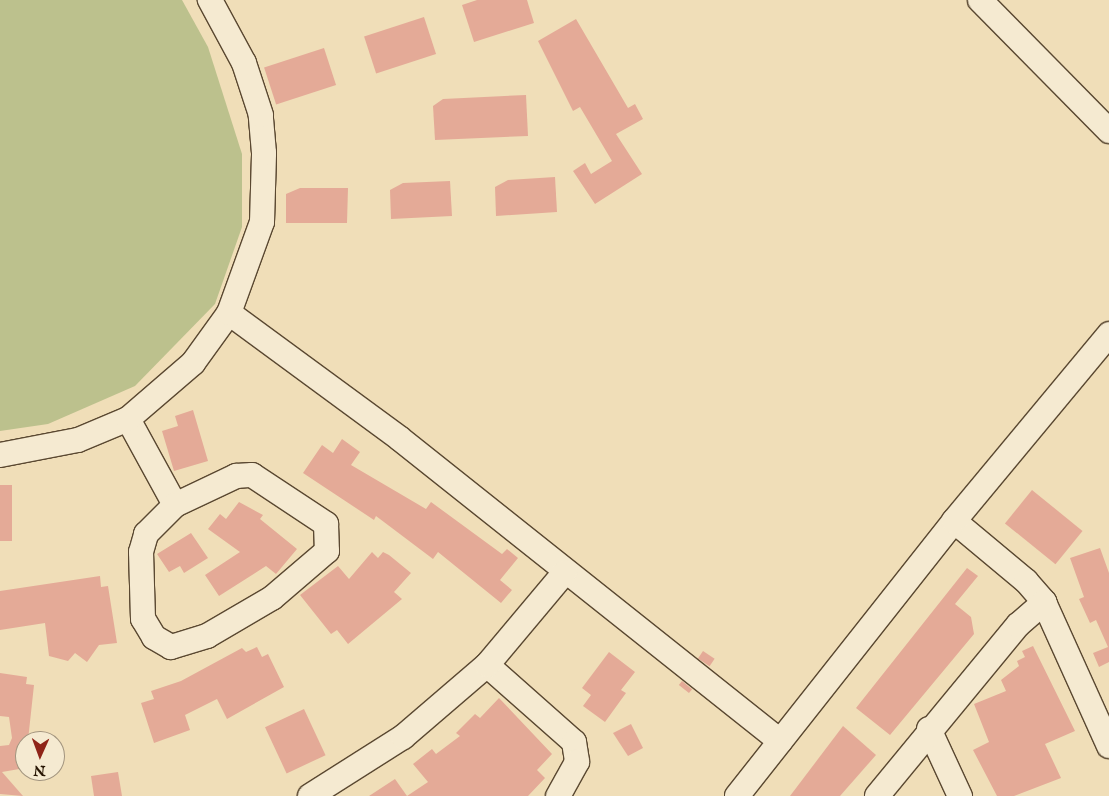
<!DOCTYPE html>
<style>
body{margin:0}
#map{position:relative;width:1109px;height:796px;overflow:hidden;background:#f0deb8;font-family:"IM FELL English",serif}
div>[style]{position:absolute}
.green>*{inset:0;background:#bcc18d}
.building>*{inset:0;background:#e4aa97;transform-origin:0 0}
.roads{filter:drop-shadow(1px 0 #5a4831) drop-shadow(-1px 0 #5a4831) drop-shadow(0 1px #5a4831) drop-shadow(0 -1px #5a4831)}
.minor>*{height:24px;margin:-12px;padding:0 12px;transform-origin:12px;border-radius:12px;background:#f5ead1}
span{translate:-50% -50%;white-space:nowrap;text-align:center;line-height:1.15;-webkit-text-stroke:5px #f5ead1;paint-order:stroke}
.north{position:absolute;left:15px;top:731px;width:50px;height:50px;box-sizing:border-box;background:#f5ead1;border:1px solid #a3957f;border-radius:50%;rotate:182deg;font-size:14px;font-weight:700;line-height:20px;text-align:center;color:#281604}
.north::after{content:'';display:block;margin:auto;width:18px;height:22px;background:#8f2418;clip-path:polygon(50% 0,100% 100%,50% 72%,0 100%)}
</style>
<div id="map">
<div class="green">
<div style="clip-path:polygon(0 0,182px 0,208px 47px,242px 154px,242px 227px,215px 304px,135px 386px,48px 424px,0 431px)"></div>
</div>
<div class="building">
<div style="clip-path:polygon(477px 0,527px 0,534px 23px,474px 42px,462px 5px)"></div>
<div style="left:424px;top:17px;width:39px;height:63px;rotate:72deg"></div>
<div style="clip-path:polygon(576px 19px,628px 108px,635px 104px,643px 119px,616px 134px,642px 174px,595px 204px,573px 171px,585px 163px,591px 174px,612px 161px,580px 107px,573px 111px,538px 41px)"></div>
<div style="left:324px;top:48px;width:39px;height:63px;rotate:72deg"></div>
<div style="clip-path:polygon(526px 95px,528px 136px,435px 140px,433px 106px,443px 99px)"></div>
<div style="clip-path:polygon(555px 177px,557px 212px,496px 216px,495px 187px,508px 180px)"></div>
<div style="clip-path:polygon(450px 181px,452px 216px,391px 219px,390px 190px,403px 183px)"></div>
<div style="clip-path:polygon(300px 188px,348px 188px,347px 223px,286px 223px,286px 194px)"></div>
<div style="clip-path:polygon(193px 410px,208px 461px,174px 471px,162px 431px,178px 426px,175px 416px)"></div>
<div style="clip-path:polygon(342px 439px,360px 452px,351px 465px,426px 509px,431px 502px,502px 554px,507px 549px,518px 558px,500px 580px,512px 590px,501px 603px,438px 552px,433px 559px,376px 516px,374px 520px,303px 473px,322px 445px,333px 453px)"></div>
<div style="left:0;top:485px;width:12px;height:56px"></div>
<div style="left:1032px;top:490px;width:65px;height:43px;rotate:39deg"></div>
<div style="clip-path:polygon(239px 502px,263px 515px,260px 519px,297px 549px,276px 574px,266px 566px,219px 596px,205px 575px,240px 552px,208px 529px,220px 514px,226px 519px)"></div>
<div style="clip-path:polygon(191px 533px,208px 558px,184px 573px,180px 566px,169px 572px,157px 554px)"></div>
<div style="clip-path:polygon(1100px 548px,1109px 573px,1109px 662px,1099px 667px,1093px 653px,1108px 647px,1096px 620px,1090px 623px,1079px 599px,1084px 597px,1070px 558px)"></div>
<div style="clip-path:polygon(372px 552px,378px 558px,383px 552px,389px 555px,411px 573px,394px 592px,402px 599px,348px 644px,337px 630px,331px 634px,300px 595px,338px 566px,349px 579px)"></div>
<div style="clip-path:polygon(967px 568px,978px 576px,955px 604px,971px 617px,974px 634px,890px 735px,856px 708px)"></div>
<div style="clip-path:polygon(100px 576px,101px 587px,108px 586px,117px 643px,99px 645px,87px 662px,75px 653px,68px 661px,49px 656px,45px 623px,0 630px,0 591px)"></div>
<div style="clip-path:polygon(1033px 646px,1075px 731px,1045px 744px,1061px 778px,1014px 796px,997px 796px,973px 750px,989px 742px,974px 704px,1006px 691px,1001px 680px,1019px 666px,1017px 661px,1025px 657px,1022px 651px)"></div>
<div style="clip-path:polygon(257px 647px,262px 657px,268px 654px,284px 687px,227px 719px,217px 699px,185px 715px,190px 730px,154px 743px,141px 703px,154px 699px,151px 691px,181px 681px,242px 648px,246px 652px)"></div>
<div style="left:703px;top:651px;width:14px;height:9px;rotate:34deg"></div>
<div style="clip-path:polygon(609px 652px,635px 672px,621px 690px,626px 693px,605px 722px,583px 706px,591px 695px,582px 688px)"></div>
<div style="clip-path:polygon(0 673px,27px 677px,26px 684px,34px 685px,25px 768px,2px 772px,23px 796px,0 794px,0 746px,9px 745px,12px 738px,9px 717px,0 716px)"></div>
<div style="left:682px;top:681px;width:13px;height:5px;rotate:39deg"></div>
<div style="clip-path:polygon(499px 698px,552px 754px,537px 770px,545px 778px,528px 796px,407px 796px,428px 782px,413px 764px,432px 749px,436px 754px,460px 736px,456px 733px,475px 714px,480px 718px)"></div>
<div style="left:304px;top:709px;width:51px;height:43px;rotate:65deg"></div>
<div style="clip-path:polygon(631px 724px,643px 748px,628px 756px,613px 733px)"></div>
<div style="clip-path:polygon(843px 726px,876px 755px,840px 796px,790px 796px)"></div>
<div style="clip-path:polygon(118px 772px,122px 796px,94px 796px,91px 776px)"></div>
<div style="clip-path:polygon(395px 779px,407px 796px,369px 796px)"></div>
</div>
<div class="roads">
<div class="minor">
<div style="left:980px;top:0;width:184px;rotate:45.4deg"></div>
<div style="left:229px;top:313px;width:211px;rotate:36.3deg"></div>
<div style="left:399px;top:438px;width:487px;rotate:38.5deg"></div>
<div style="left:128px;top:419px;width:98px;rotate:61.3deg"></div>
<div style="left:175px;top:505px;width:68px;rotate:-25.4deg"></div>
<div style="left:236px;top:476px;width:16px;rotate:-4deg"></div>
<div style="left:252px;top:475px;width:89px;rotate:33.5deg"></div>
<div style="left:326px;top:524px;width:27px;rotate:88deg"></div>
<div style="left:327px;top:551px;width:72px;rotate:139.5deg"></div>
<div style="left:272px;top:598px;width:75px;rotate:149.7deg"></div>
<div style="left:207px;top:636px;width:38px;rotate:163deg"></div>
<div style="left:171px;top:647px;width:20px;rotate:-150deg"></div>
<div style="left:154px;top:637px;width:21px;rotate:-121deg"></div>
<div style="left:143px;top:619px;width:67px;rotate:-91.7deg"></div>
<div style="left:141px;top:552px;width:19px;rotate:-74deg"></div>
<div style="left:146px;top:534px;width:41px;rotate:-45deg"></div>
<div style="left:0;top:455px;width:79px;rotate:-10.9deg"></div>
<div style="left:78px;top:440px;width:54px;rotate:-22.8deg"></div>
<div style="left:128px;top:419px;width:86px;rotate:-40.7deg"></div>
<div style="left:193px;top:363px;width:62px;rotate:-54.2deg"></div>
<div style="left:229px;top:313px;width:97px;rotate:-70.1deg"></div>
<div style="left:262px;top:222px;width:69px;rotate:-88.3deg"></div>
<div style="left:264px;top:153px;width:38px;rotate:-95deg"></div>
<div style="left:261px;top:115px;width:55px;rotate:-108.1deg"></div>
<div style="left:244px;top:63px;width:72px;rotate:-118.4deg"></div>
<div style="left:954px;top:521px;width:94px;rotate:39.8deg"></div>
<div style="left:1026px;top:581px;width:28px;rotate:49deg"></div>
<div style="left:1044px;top:602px;width:158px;rotate:65.7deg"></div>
<div style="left:487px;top:665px;width:116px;rotate:41.5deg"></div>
<div style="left:574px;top:742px;width:20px;rotate:81deg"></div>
<div style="left:577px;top:762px;width:39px;rotate:119deg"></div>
<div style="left:929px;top:729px;width:74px;rotate:65.2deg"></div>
<div style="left:310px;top:796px;width:110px;rotate:-32.4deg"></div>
<div style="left:403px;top:737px;width:111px;rotate:-40.6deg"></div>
<div style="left:487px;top:665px;width:121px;rotate:-50deg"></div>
<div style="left:737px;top:796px;width:350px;rotate:-51.7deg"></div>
<div style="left:954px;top:521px;width:243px;rotate:-50.3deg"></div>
<div style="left:877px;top:796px;width:222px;rotate:-50.5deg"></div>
<div style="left:1018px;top:625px;width:35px;rotate:-41deg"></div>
</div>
</div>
<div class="north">N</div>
</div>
